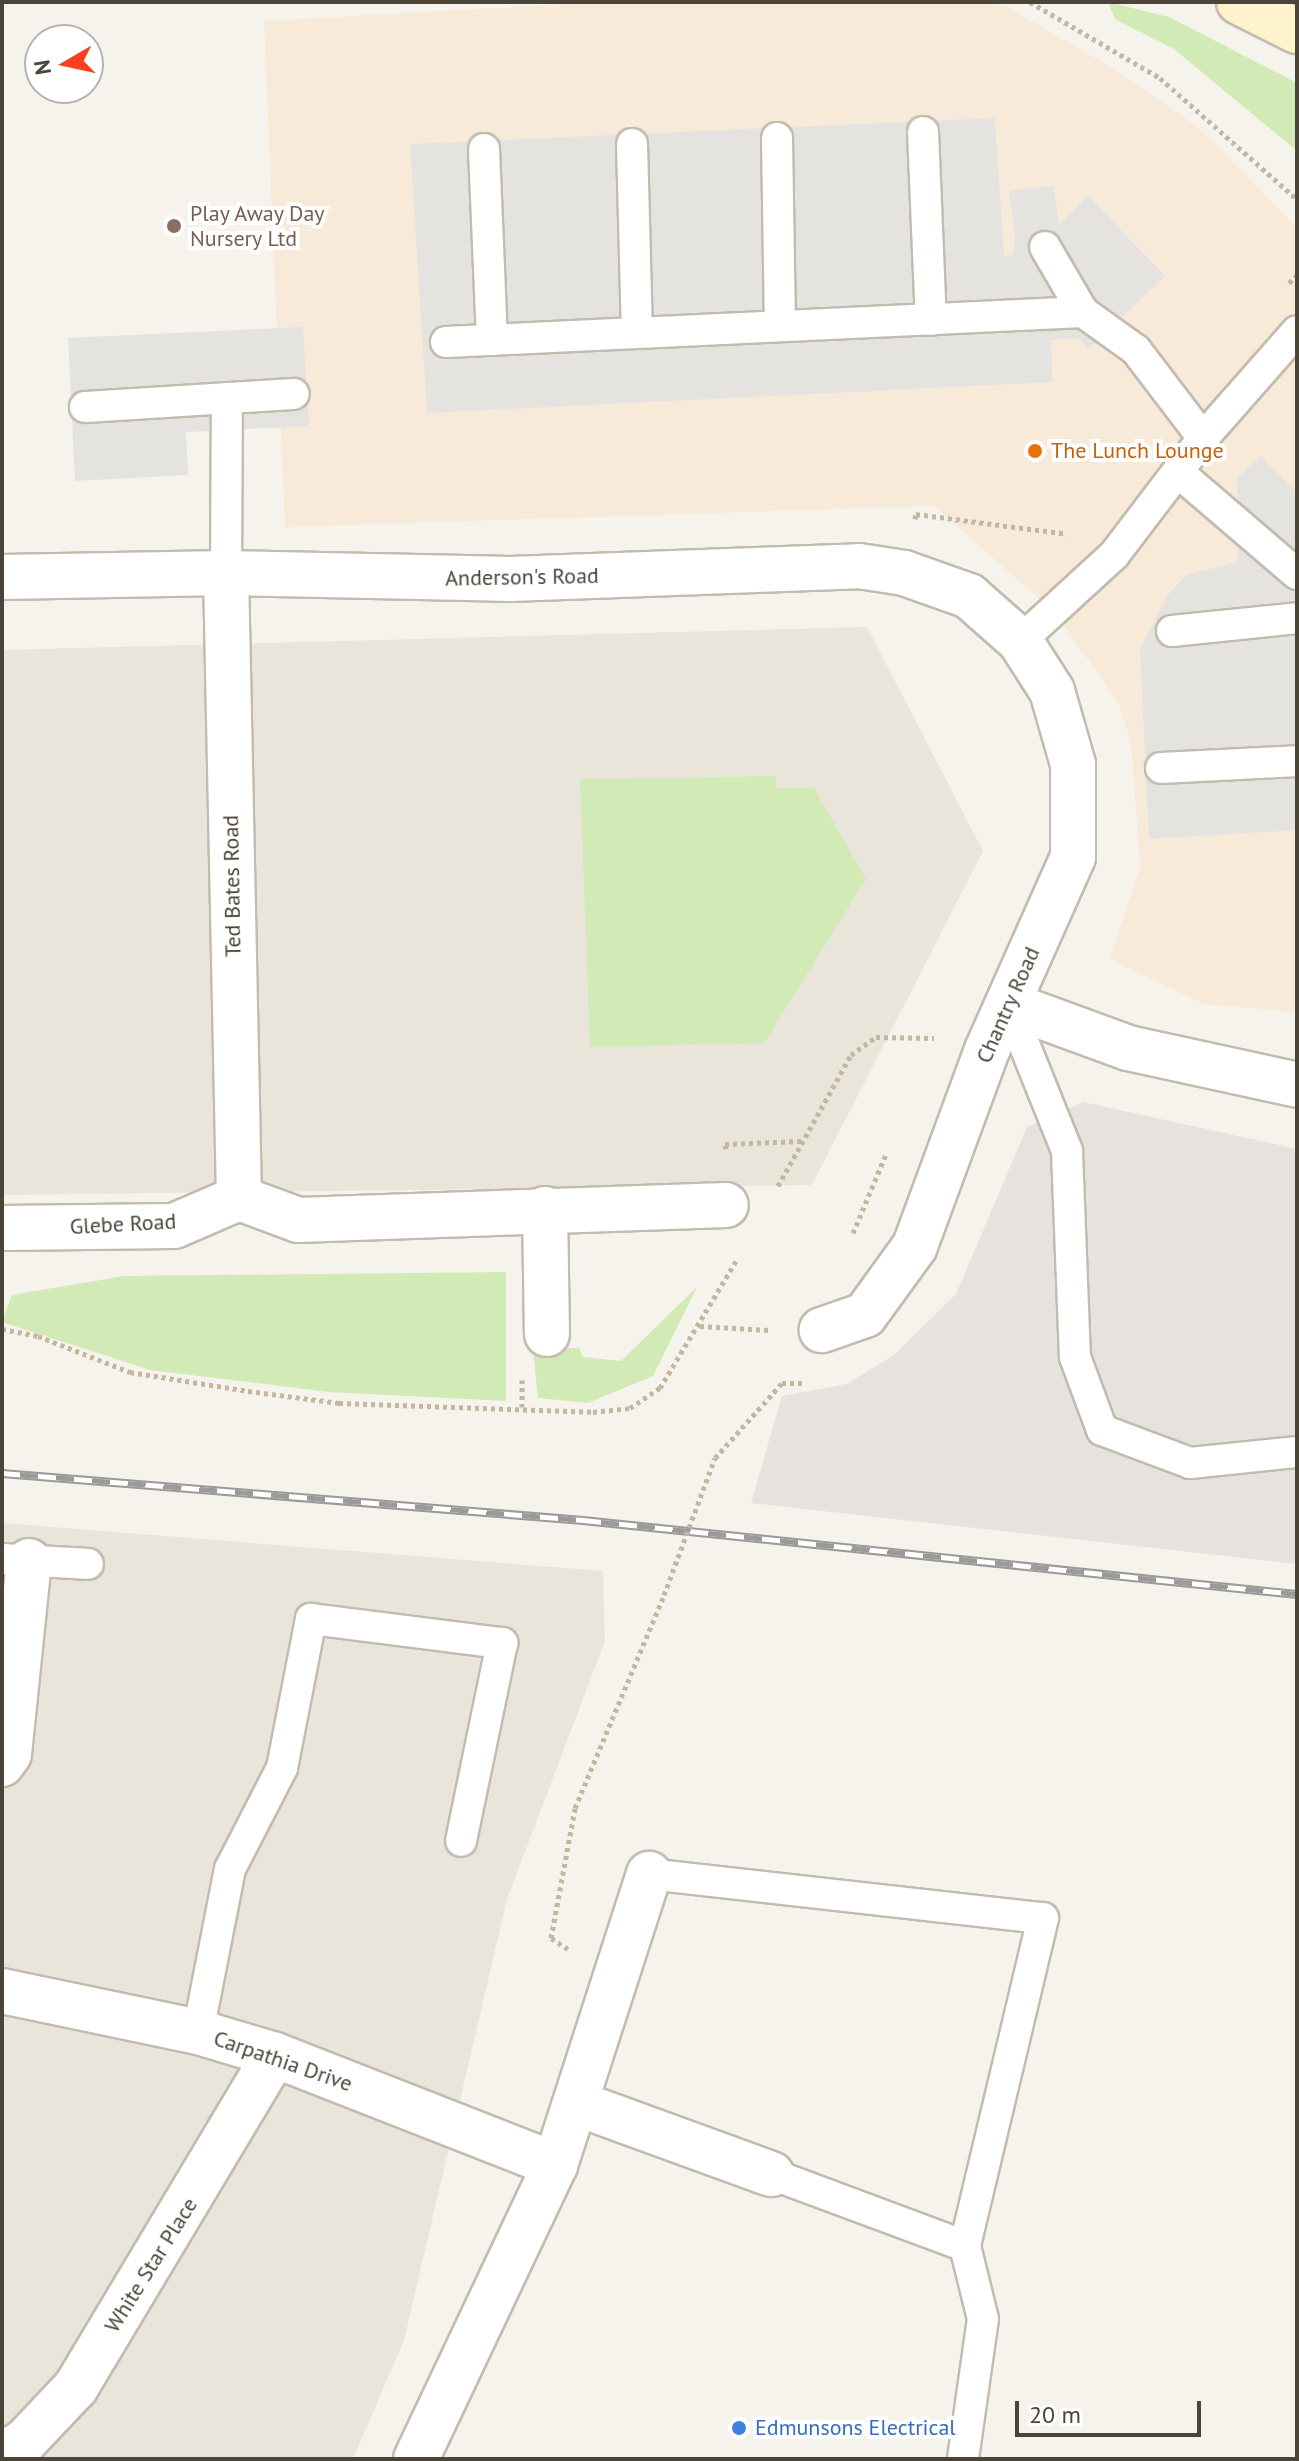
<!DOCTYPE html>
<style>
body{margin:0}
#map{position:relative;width:1299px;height:2461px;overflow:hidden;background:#f6f3ec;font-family:"PT Sans",sans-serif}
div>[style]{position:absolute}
.residential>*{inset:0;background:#eae5da}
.commercial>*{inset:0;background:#f7ead8}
.industrial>*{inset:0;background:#e6e2dd}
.green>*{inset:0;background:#d2eab5}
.parking>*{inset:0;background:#e5e3e0}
.path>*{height:5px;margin-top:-2.5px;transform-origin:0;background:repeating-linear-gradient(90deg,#c4b79f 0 4px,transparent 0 8px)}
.roads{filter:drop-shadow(2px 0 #c2bbae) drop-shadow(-2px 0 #c2bbae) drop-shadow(0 2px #c2bbae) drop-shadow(0 -2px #c2bbae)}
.service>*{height:30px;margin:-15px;padding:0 15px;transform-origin:15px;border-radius:15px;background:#fff}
.minor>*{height:44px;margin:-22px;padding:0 22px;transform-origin:22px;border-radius:22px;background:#fff}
.secondary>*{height:44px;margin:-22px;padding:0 22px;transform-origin:22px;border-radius:22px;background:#fff3cd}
.rail>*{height:9px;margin-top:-4.5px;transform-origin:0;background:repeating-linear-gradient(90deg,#fff 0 18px,#9a9a9a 0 36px);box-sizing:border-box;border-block:2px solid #9a9a9a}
.path-bridge>*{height:5px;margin-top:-2.5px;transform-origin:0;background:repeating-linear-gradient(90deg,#c4b79f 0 4px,transparent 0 8px)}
.dots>*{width:22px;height:22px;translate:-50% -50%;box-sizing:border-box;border:4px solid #fff;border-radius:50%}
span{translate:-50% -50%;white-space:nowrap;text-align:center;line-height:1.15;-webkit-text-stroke:8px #fff;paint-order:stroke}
.education-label{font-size:22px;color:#785e54}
.left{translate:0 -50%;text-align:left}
.food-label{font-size:22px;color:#c56008}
.street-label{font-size:22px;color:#4b4439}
.shop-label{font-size:22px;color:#366cbe}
.frame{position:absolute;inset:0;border:4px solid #4b4439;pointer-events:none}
.north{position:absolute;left:24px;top:24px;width:80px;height:80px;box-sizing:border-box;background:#fff;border:2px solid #b7b4b0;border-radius:50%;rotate:261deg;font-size:22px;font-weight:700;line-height:32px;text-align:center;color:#4b4439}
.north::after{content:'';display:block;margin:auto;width:28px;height:36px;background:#fc3f1d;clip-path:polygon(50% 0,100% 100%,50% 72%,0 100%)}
.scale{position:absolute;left:1015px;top:2401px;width:186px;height:36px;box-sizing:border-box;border:4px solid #4b4439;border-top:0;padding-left:10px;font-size:24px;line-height:28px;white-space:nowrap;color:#4b4439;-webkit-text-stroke:6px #fff;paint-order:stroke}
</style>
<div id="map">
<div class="residential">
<div style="clip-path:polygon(867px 627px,983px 851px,812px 1185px,2px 1195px,2px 650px)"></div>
<div style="clip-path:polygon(2px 1523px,603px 1571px,605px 1641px,507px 1899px,404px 2340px,353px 2459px,2px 2459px)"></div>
</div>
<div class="commercial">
<div style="clip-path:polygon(600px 2px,988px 2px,1007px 7px,1109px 66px,1198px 127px,1297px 227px,1297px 1012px,1204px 1004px,1110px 959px,1140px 866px,1131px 743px,1119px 703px,1053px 611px,934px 506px,285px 527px,264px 21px)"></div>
</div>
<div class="industrial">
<div style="clip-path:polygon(1083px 1102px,1297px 1149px,1297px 1564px,751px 1503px,782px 1396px,847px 1384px,894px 1355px,956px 1294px,1027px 1127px)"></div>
</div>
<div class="green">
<div style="clip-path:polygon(1108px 2px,1169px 17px,1297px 83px,1297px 151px,1174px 49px,1115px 19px)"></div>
<div style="clip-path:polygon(776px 776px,776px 788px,814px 788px,866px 879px,764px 1043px,590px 1047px,580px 779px)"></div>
<div style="clip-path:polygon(506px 1272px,506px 1401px,329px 1392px,150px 1370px,2px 1322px,12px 1295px,124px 1276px)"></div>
<div style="clip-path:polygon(697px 1287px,653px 1376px,588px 1403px,538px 1398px,533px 1349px,579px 1348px,583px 1357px,621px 1361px)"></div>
</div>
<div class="parking">
<div style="clip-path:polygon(995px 118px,1004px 256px,1013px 254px,1015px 239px,1009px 190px,1054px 186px,1059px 226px,1088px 196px,1165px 276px,1089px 349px,1078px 338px,1051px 340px,1053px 382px,427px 413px,410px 144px)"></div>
<div style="clip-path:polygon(303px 327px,309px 426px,186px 432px,188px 475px,75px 481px,68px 338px)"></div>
<div style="clip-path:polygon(1261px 456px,1297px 493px,1297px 830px,1149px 839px,1140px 649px,1167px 596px,1186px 575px,1238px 562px,1237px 479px)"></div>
</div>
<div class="path">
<div style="left:1030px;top:2px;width:151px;rotate:30.3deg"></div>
<div style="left:1160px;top:78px;width:183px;rotate:41.5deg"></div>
<div style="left:1289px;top:283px;width:11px;rotate:-45deg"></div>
<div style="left:915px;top:519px;width:5px;rotate:-79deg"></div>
<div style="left:916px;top:514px;width:152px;rotate:7.5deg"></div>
<div style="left:726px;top:1149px;width:5px;rotate:-101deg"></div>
<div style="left:725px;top:1144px;width:77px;rotate:-2.2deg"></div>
<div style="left:778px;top:1186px;width:150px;rotate:-60.9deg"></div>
<div style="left:851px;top:1055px;width:31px;rotate:-36deg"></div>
<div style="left:876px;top:1037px;width:58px;rotate:1deg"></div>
<div style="left:853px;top:1233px;width:86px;rotate:-67.3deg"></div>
<div style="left:700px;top:1326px;width:69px;rotate:3.3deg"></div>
<div style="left:2px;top:1329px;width:37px;rotate:11deg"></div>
<div style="left:38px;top:1336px;width:99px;rotate:21.4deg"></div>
<div style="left:130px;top:1372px;width:120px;rotate:9.1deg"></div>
<div style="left:248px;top:1391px;width:92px;rotate:7.5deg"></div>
<div style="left:339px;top:1403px;width:254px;rotate:2deg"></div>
<div style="left:593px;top:1412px;width:37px;rotate:-6deg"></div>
<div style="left:630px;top:1408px;width:36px;rotate:-34deg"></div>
<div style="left:660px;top:1388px;width:148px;rotate:-59.1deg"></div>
<div style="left:782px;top:1383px;width:21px"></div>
<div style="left:522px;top:1407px;width:27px;rotate:-90deg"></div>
<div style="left:568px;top:1949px;width:20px;rotate:-147deg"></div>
<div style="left:551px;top:1938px;width:132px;rotate:-79.5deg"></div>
<div style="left:575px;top:1808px;width:231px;rotate:-67.3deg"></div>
</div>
<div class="roads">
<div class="service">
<div style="left:923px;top:132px;width:188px;rotate:87.6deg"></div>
<div style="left:777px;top:138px;width:188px;rotate:89.1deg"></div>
<div style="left:632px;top:144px;width:189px;rotate:88.5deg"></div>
<div style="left:484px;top:149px;width:191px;rotate:87.6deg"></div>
<div style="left:1045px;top:247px;width:75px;rotate:59.7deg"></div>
<div style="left:446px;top:342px;width:638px;rotate:-2.7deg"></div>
<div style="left:1083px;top:312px;width:65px;rotate:35.6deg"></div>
<div style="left:1136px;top:350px;width:111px;rotate:52.7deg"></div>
<div style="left:85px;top:407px;width:209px;rotate:-3.6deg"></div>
<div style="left:1179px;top:473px;width:155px;rotate:40.6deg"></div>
<div style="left:226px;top:573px;width:175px;rotate:-89.7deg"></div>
<div style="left:1172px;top:631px;width:126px;rotate:-5.9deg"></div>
<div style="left:1020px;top:641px;width:127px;rotate:-42.5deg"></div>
<div style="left:1114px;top:555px;width:147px;rotate:-52.7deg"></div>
<div style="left:1203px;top:438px;width:142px;rotate:-48.7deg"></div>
<div style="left:1161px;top:768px;width:136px;rotate:-2.9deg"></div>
<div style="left:1008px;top:1004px;width:158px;rotate:68.1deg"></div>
<div style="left:1067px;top:1151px;width:206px;rotate:87.8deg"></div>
<div style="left:1075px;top:1357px;width:78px;rotate:69.7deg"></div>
<div style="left:1102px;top:1430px;width:94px;rotate:20.6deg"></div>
<div style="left:1190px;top:1463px;width:108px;rotate:-5.9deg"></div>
<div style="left:2px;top:1559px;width:86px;rotate:3.3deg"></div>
<div style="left:649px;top:1874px;width:396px;rotate:6.4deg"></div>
<div style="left:1043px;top:1918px;width:337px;rotate:103.4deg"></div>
<div style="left:965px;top:2246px;width:207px;rotate:-159.6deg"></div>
<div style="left:198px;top:2032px;width:166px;rotate:-78.9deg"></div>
<div style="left:230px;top:1869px;width:114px;rotate:-62.8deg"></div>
<div style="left:282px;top:1768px;width:152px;rotate:-79deg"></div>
<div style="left:311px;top:1619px;width:193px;rotate:7.2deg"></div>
<div style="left:502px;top:1643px;width:202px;rotate:101.7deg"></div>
<div style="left:963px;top:2459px;width:141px;rotate:-81.9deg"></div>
<div style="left:983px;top:2319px;width:75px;rotate:-103.9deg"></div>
</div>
<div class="minor">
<div style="left:226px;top:573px;width:625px;rotate:88.81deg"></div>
<div style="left:2px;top:577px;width:224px;rotate:-1deg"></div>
<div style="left:226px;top:573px;width:284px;rotate:1.2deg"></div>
<div style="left:510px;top:579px;width:349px;rotate:-2.1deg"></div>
<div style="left:859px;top:566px;width:46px;rotate:8.8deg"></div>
<div style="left:904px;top:573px;width:69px;rotate:19.5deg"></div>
<div style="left:969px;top:596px;width:68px;rotate:41.4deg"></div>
<div style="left:1020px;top:641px;width:59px;rotate:57.4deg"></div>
<div style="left:1052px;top:691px;width:76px;rotate:74deg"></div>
<div style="left:1073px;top:764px;width:93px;rotate:90deg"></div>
<div style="left:1073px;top:857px;width:211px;rotate:114deg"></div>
<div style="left:987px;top:1050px;width:209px;rotate:110.2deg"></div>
<div style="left:915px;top:1246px;width:85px;rotate:125.9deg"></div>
<div style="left:865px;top:1315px;width:46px;rotate:160.8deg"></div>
<div style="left:1008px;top:1004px;width:128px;rotate:20.1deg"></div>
<div style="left:1128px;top:1048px;width:173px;rotate:12.3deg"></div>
<div style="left:239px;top:1198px;width:63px;rotate:20.4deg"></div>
<div style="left:298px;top:1220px;width:428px;rotate:-2deg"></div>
<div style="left:545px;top:1209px;width:125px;rotate:89.1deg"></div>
<div style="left:2px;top:1228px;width:172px;rotate:-0.7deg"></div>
<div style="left:174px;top:1226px;width:71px;rotate:-23.3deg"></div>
<div style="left:2px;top:1764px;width:12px;rotate:-55deg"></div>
<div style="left:9px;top:1754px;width:194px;rotate:-84.1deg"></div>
<div style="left:2px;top:1991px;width:200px;rotate:11.8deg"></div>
<div style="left:198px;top:2032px;width:80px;rotate:16.6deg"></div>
<div style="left:275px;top:2055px;width:301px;rotate:21.4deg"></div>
<div style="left:576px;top:2103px;width:208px;rotate:20deg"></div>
<div style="left:2px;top:2456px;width:27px;rotate:-33deg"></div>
<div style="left:25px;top:2441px;width:74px;rotate:-46.6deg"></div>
<div style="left:76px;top:2387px;width:387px;rotate:-59.1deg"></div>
<div style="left:416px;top:2459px;width:325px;rotate:-64.7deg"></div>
<div style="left:555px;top:2165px;width:306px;rotate:-72.1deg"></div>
</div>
<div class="secondary">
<div style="left:1239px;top:2px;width:65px;rotate:26.6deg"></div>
</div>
</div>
<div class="rail">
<div style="left:2px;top:1473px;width:583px;rotate:4.62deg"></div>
<div style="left:583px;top:1520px;width:718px;rotate:5.92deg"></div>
</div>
<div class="path-bridge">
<div style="left:664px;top:1595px;width:146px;rotate:-69.6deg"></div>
<div style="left:715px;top:1458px;width:101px;rotate:-48.2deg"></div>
</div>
<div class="dots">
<div style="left:174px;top:226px;background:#8d6e63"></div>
<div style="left:1035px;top:451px;background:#e8710a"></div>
<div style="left:739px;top:2428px;background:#3f7fe0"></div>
</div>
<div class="education-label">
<span class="left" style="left:190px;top:226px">Play Away Day<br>Nursery Ltd</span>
</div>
<div class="food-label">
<span class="left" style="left:1051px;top:451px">The Lunch Lounge</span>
</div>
<div class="street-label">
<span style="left:522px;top:577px;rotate:-1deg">Anderson's Road</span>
<span style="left:232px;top:886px;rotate:-91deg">Ted Bates Road</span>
<span style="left:1008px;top:1005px;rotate:-66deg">Chantry Road</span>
<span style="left:123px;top:1224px;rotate:-3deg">Glebe Road</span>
<span style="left:283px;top:2061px;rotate:19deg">Carpathia Drive</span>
<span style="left:151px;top:2265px;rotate:-58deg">White Star Place</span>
</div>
<div class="shop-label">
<span class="left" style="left:755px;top:2428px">Edmunsons Electrical</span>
</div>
<div class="frame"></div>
<div class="north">N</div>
<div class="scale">20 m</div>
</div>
